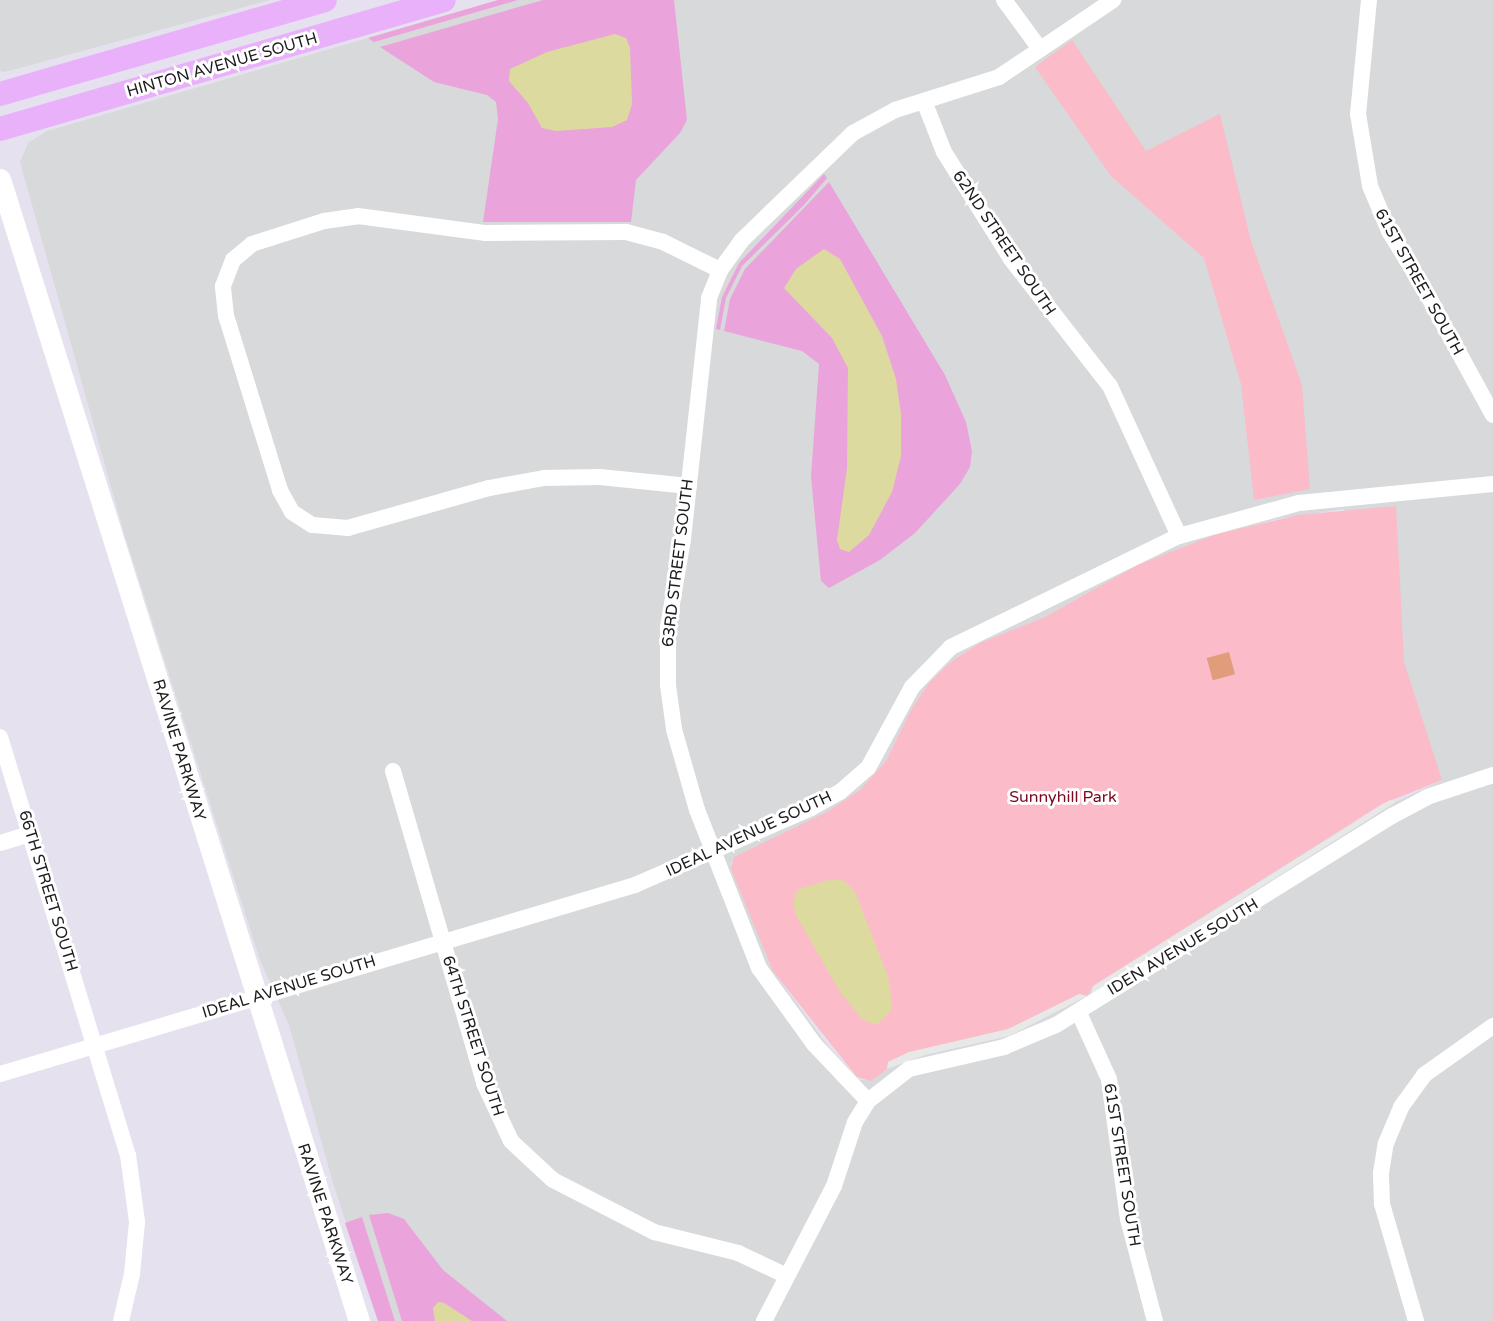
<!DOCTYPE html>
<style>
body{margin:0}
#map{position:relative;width:1493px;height:1321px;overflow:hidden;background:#e6e1ee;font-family:"Varela Round",sans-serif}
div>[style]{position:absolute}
.residential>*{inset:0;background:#d8d9da}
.grass>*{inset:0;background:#eaa4db}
.park>*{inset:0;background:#fbbbc8}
.pitch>*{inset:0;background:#e09c7b;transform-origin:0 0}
.parking>*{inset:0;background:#e8e8e8}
.water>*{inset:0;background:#ddda9f}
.minor>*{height:16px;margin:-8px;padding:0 8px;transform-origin:8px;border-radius:8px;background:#fff}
.tertiary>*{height:21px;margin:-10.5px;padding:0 10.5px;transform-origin:10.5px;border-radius:10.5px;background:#fff}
.secondary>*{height:24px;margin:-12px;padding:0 12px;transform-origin:12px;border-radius:12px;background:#eab1fb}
span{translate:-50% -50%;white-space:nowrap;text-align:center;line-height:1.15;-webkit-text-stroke:6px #fff;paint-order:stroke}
.street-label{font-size:16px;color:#1c1c1c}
.park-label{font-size:16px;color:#7c081f}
</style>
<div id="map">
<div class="residential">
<div style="clip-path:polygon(0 0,270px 0,5px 72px,0 71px)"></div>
<div style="clip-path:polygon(evenodd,499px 0,1493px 0,1493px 1321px,378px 1321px,333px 1183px,289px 1025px,260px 960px,124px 533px,20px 162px,28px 143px,47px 131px,499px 0,1344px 509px,1442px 780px,1354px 822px,1048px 1012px,888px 1062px,875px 1079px,860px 1080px,828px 1046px,773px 971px,731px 863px,839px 806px,860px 790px,886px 761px,911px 710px,929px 683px,952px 661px,980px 643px,1045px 617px,1188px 545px,1277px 519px,1344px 509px)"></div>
</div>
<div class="grass">
<div style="clip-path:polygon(498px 0,518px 0,374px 42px,368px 38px)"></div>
<div style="clip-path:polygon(543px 0,674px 0,687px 120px,680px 133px,636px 180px,631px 222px,483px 222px,498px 119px,496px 102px,487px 95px,434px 82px,380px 47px)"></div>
<div style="clip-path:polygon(824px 174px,827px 178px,804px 205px,742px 266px,726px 298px,720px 330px,716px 329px,722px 297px,739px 263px)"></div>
<div style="clip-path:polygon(829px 182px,945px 375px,966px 422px,972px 451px,970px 467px,960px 484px,915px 533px,880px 560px,829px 588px,821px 581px,811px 477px,819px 364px,802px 351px,724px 331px,730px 299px,745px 269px)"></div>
<div style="clip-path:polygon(388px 1213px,404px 1219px,443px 1270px,507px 1321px,402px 1321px,369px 1215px)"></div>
<div style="clip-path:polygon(362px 1217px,395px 1321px,378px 1321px,345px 1223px)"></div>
</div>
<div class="park">
<div style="clip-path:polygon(1072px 40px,1146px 151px,1220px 114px,1251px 241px,1302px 385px,1310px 489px,1254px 500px,1241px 384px,1204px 258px,1111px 176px,1035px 67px)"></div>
<div style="clip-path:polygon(1396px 506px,1404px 662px,1442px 780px,1382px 804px,1093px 986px,1087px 996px,1079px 994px,1034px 1019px,995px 1034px,909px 1053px,888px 1062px,887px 1069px,871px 1081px,857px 1077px,773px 971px,731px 869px,734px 857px,827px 812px,860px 790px,886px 761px,911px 710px,929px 683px,952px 661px,980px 643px,1045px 617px,1138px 565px,1214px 535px,1299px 515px)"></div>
</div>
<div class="pitch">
<div style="left:1229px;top:652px;width:23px;height:23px;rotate:75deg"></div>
</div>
<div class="parking">
<div style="clip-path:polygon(1390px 800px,1396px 802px,1091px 994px,1093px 986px)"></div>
<div style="clip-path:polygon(1079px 994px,1087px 996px,1009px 1036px,925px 1055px,887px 1069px,888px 1062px,909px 1052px,1008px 1029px)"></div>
</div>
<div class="water">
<div style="clip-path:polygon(615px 34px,626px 38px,630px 48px,632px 104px,627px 120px,612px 127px,556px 131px,542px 128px,528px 103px,509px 81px,510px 69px,547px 52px)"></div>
<div style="clip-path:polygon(824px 249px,840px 259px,882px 336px,896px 379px,901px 414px,901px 456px,892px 492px,869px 535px,849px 552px,840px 549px,837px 540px,847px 468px,848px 368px,832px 338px,784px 288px,796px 269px)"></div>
<div style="clip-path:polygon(833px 879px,845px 881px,855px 892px,889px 979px,892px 1009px,877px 1025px,862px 1019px,840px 992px,796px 915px,793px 901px,798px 889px)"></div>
<div style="clip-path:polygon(438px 1302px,444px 1303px,472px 1321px,435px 1321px,433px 1308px)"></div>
</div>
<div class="minor">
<div style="left:1004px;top:0;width:61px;rotate:53.7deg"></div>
<div style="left:1369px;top:0;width:115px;rotate:95.5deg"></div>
<div style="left:1358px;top:114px;width:73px;rotate:80.5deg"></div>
<div style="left:1370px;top:186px;width:49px;rotate:67.1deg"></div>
<div style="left:1389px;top:231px;width:63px;rotate:58.6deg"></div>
<div style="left:1422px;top:285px;width:148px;rotate:61.4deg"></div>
<div style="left:924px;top:101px;width:55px;rotate:68.6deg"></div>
<div style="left:944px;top:152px;width:126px;rotate:57.9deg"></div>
<div style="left:1011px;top:259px;width:161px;rotate:52.1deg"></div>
<div style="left:1110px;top:386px;width:165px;rotate:65.3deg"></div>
<div style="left:689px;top:486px;width:90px;rotate:-174.3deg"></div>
<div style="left:599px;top:477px;width:55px;rotate:179deg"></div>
<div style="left:544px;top:478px;width:56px;rotate:169.7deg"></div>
<div style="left:489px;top:488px;width:147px;rotate:164.2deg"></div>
<div style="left:348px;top:528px;width:36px;rotate:-175deg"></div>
<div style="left:312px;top:525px;width:24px;rotate:-147deg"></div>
<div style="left:292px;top:512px;width:25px;rotate:-119deg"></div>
<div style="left:280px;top:490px;width:182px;rotate:-107.2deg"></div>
<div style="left:226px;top:316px;width:30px;rotate:-96deg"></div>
<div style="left:223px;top:286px;width:28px;rotate:-69deg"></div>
<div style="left:233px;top:260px;width:25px;rotate:-40deg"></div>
<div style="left:252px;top:244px;width:76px;rotate:-17.7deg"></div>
<div style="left:324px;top:221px;width:34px;rotate:-8deg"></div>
<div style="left:358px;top:216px;width:129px;rotate:7.6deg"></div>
<div style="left:486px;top:233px;width:140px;rotate:-0.4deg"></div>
<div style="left:626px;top:232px;width:38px;rotate:15deg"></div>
<div style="left:663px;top:242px;width:64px;rotate:26.2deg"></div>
<div style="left:0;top:737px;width:437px;rotate:73deg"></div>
<div style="left:128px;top:1155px;width:68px;rotate:82.3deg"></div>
<div style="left:137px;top:1222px;width:52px;rotate:95.5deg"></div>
<div style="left:132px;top:1274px;width:48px;rotate:103.2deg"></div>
<div style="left:393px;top:771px;width:325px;rotate:73.7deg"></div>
<div style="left:484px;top:1083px;width:64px;rotate:65deg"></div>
<div style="left:511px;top:1141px;width:57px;rotate:42.9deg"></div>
<div style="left:553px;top:1180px;width:114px;rotate:27.2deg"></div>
<div style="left:654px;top:1232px;width:87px;rotate:14deg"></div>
<div style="left:738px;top:1253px;width:54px;rotate:25.1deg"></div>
<div style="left:0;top:843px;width:30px;rotate:-17deg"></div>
<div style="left:1079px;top:1013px;width:72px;rotate:65.6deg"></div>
<div style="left:1109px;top:1079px;width:141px;rotate:82.3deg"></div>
<div style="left:1128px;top:1219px;width:106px;rotate:75.2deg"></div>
<div style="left:0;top:1074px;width:663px;rotate:-16.57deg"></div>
<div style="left:635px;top:885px;width:192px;rotate:-23.6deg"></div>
<div style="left:811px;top:808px;width:33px;rotate:-29deg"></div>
<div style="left:840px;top:792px;width:37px;rotate:-41deg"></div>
<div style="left:868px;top:768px;width:92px;rotate:-61.5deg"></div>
<div style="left:912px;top:687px;width:56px;rotate:-45.7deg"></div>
<div style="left:951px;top:647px;width:254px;rotate:-26deg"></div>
<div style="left:1179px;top:536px;width:124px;rotate:-15.4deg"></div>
<div style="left:1299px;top:503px;width:195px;rotate:-5.6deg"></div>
<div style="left:868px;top:1101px;width:52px;rotate:-38deg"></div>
<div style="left:909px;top:1069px;width:98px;rotate:-13deg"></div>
<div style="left:1004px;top:1047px;width:56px;rotate:-22.9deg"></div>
<div style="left:1056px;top:1025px;width:396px;rotate:-31.9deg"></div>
<div style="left:1392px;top:816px;width:40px;rotate:-28deg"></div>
<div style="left:1427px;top:797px;width:70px;rotate:-18.4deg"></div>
<div style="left:764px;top:1321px;width:152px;rotate:-62.6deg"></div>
<div style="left:834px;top:1186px;width:67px;rotate:-71.8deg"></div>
<div style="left:855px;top:1122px;width:25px;rotate:-58deg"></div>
<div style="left:868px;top:1101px;width:79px;rotate:-133.5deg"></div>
<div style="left:814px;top:1044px;width:94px;rotate:-125.9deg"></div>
<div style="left:759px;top:968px;width:170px;rotate:-111.4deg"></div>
<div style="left:697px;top:810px;width:84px;rotate:-105.9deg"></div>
<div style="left:674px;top:729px;width:44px;rotate:-97.8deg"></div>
<div style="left:668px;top:685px;width:58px;rotate:-90deg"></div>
<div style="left:668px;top:627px;width:89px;rotate:-80.3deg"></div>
<div style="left:683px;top:539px;width:242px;rotate:-83.8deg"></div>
<div style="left:709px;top:298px;width:31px;rotate:-68deg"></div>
<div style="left:721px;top:269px;width:34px;rotate:-54deg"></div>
<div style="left:741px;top:241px;width:156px;rotate:-44deg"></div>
<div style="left:853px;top:133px;width:48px;rotate:-28.7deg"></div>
<div style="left:895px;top:110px;width:109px;rotate:-17.6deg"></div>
<div style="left:999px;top:77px;width:138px;rotate:-34deg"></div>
<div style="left:1416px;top:1321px;width:122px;rotate:-106.2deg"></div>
<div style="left:1382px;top:1204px;width:31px;rotate:-92deg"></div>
<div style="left:1381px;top:1173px;width:30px;rotate:-81deg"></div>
<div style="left:1386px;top:1143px;width:39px;rotate:-67deg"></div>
<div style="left:1401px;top:1107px;width:39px;rotate:-54deg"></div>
<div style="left:1424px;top:1075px;width:85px;rotate:-35.4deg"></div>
</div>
<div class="tertiary">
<div style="left:0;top:179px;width:1197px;rotate:72.55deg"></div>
</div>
<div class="secondary">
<div style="left:0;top:94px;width:338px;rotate:-16.1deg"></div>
<div style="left:0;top:129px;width:462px;rotate:-16.2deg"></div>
</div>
<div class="street-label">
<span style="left:222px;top:65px;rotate:-16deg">HINTON AVENUE SOUTH</span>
<span style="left:1004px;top:243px;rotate:56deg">62ND STREET SOUTH</span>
<span style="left:1419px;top:282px;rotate:61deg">61ST STREET SOUTH</span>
<span style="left:678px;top:563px;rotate:-83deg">63RD STREET SOUTH</span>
<span style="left:179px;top:750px;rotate:73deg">RAVINE PARKWAY</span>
<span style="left:749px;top:834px;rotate:-25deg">IDEAL AVENUE SOUTH</span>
<span style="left:48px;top:891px;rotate:73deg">66TH STREET SOUTH</span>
<span style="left:1183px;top:947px;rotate:-31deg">IDEN AVENUE SOUTH</span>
<span style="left:289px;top:987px;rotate:-17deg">IDEAL AVENUE SOUTH</span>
<span style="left:473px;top:1036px;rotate:72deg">64TH STREET SOUTH</span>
<span style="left:1122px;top:1165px;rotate:81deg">61ST STREET SOUTH</span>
<span style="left:325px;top:1214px;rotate:72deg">RAVINE PARKWAY</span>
</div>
<div class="park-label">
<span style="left:1063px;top:797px">Sunnyhill Park</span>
</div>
</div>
